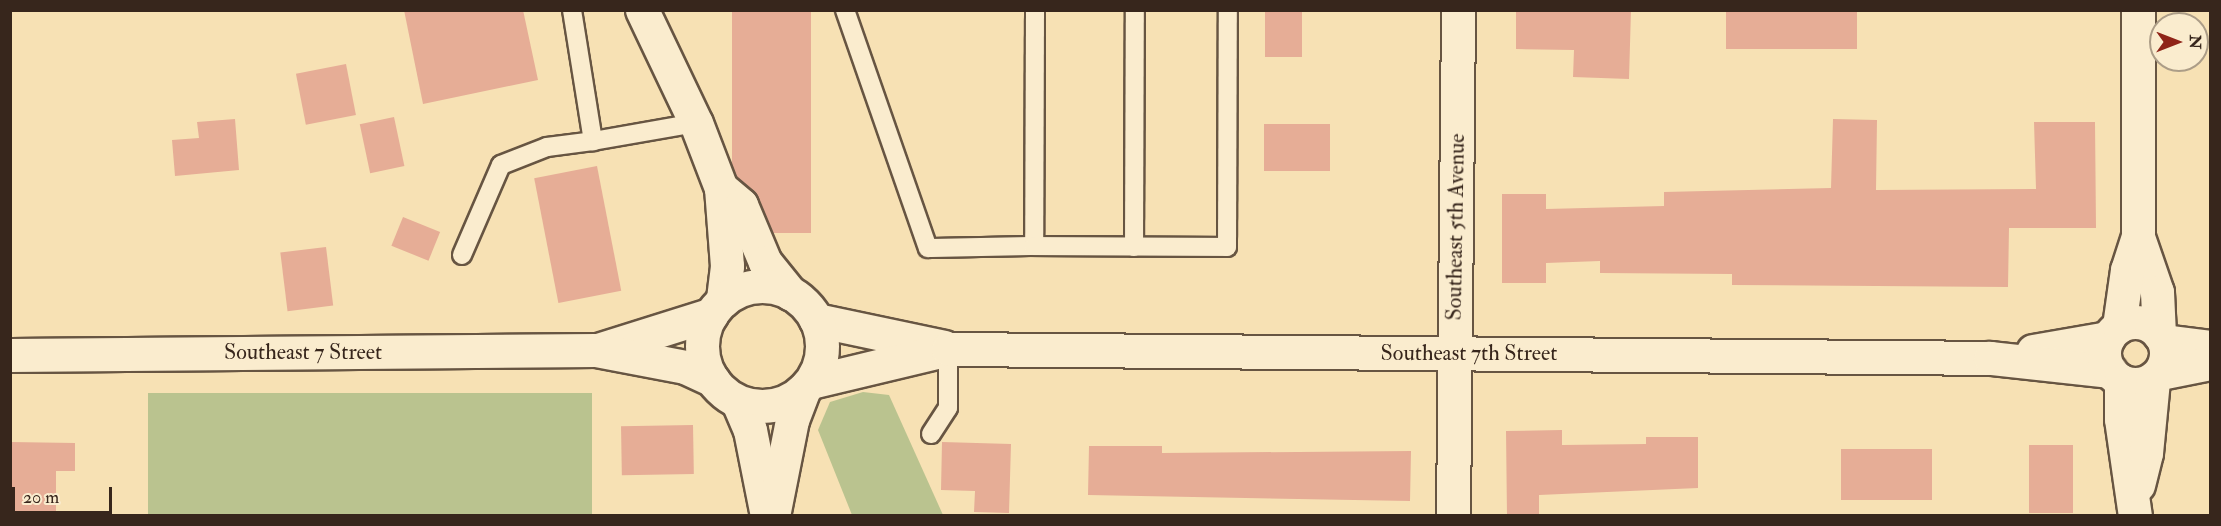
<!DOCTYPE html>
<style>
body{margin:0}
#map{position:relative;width:2221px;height:526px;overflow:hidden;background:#f7e1b4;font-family:"IM FELL Double Pica",serif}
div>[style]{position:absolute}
.green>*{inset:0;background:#bac38f;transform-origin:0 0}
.building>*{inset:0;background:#e6ad96;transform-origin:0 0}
.roads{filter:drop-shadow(2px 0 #675542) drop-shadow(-2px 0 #675542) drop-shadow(0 2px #675542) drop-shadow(0 -2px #675542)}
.service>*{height:18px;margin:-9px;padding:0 9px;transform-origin:9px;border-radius:9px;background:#faecce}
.minor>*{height:33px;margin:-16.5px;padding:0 16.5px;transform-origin:16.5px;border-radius:16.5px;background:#faecce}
.tertiary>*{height:33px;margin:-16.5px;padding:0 16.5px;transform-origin:16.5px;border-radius:16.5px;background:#faecce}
.tertiary>.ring{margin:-16.5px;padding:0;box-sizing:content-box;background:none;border:33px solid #faecce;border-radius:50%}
span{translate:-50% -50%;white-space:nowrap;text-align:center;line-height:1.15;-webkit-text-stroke:4.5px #faecce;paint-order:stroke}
.street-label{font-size:22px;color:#37261c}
.frame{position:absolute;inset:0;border:12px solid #37261c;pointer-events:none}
.north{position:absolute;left:2149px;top:12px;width:60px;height:60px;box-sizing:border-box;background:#faecce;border:2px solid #ac9d87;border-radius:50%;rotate:90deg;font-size:16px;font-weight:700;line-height:24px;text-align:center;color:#37261c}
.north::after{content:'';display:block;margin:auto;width:21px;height:27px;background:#8f2418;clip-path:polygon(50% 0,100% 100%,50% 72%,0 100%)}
.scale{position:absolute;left:12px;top:487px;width:100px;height:27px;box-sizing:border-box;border:3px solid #37261c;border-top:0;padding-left:8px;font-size:18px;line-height:21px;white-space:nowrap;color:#37261c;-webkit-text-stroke:4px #faecce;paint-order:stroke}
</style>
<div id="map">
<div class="green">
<div style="clip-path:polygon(863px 392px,889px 395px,943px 515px,852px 515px,818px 430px,830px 402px)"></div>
<div style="left:148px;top:393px;width:444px;height:122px"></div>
</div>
<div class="building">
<div style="clip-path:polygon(404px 10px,523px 10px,538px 80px,423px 104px)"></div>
<div style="left:732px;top:10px;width:79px;height:223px"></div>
<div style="left:1265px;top:10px;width:37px;height:47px"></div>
<div style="clip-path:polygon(1516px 10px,1631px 10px,1629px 79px,1573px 77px,1574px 50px,1516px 49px)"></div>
<div style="left:1726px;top:10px;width:131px;height:39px"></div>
<div style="left:346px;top:64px;width:52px;height:51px;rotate:79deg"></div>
<div style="left:394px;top:117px;width:50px;height:35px;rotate:78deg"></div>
<div style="clip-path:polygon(235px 119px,239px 170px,175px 176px,172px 140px,199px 138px,197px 122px)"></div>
<div style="clip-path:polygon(1833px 119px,1877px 120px,1876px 190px,2036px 189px,2034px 122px,2095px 122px,2096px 228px,2009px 228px,2008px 287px,1732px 285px,1732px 274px,1600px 273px,1600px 261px,1546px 263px,1546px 283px,1502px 283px,1502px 194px,1546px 194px,1546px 209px,1664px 206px,1664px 192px,1831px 188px)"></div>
<div style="left:1264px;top:124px;width:66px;height:47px"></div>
<div style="left:597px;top:166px;width:127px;height:64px;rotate:79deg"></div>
<div style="left:403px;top:217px;width:40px;height:31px;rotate:22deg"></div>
<div style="left:326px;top:247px;width:59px;height:46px;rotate:83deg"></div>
<div style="left:693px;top:425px;width:49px;height:72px;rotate:89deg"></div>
<div style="clip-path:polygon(1562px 430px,1562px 445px,1646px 444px,1646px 437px,1698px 437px,1698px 488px,1539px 495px,1539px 516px,1507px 516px,1506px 431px)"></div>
<div style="clip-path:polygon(10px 442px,75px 443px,75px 471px,56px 471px,56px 514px,10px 513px)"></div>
<div style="clip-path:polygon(942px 442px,1011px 444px,1009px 513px,974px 512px,975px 491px,941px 490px)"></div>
<div style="left:2029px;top:445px;width:44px;height:68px"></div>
<div style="clip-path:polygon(1089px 446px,1162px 446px,1162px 453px,1411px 451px,1410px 501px,1088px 495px)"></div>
<div style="left:1841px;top:449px;width:91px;height:51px"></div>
</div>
<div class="roads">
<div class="service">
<div style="left:572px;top:10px;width:133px;rotate:80.9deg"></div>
<div style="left:593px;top:141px;width:105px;rotate:-9.9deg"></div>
<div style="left:845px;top:10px;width:252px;rotate:70.8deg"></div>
<div style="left:928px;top:248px;width:106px;rotate:-1.1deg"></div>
<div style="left:1035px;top:10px;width:236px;rotate:90.2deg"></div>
<div style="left:1034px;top:246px;width:193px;rotate:0.3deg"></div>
<div style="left:1227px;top:247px;width:237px;rotate:-89.8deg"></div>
<div style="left:1134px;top:247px;width:237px;rotate:-89.8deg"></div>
<div style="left:462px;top:255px;width:98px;rotate:-66.6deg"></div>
<div style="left:501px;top:165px;width:49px;rotate:-21.4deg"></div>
<div style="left:547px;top:147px;width:46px;rotate:-7.4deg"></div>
<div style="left:931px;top:434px;width:31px;rotate:-57deg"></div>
<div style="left:948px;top:408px;width:59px;rotate:-90deg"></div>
</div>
<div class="minor">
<div style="left:816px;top:320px;width:131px;rotate:11.9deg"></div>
<div style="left:2164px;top:341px;width:46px;rotate:7.4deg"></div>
<div style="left:601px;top:349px;width:116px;rotate:-17.5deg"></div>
<div style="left:2033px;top:351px;width:76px;rotate:-9.8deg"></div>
<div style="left:10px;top:355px;width:586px;rotate:-0.49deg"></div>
<div style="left:596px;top:350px;width:91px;rotate:10.8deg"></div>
<div style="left:685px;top:367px;width:31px;rotate:25deg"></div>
<div style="left:2160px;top:373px;width:51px;rotate:-11.3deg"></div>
<div style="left:811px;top:382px;width:141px;rotate:-13.5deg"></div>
<div style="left:948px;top:349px;width:1042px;rotate:0.49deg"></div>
<div style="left:1990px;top:358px;width:121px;rotate:6.2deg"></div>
<div style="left:1453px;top:516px;width:506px;rotate:-89.43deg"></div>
</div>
<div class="tertiary">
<div style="left:642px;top:10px;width:125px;rotate:64.5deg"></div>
<div style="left:696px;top:123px;width:70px;rotate:69deg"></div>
<div style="left:721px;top:188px;width:78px;rotate:85.6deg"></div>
<div style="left:727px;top:266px;width:35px;rotate:97deg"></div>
<div style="left:721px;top:188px;width:26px;rotate:40deg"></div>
<div style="left:741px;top:205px;width:62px;rotate:67.2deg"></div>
<div style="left:765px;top:262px;width:41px;rotate:50.9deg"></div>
<div style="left:2138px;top:237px;width:58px;rotate:70.9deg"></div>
<div style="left:2157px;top:292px;width:42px;rotate:87.3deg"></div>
<div class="ring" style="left:702px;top:286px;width:87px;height:87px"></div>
<div class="ring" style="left:2104px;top:322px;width:29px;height:29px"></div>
<div style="left:2119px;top:326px;width:57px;rotate:-81.9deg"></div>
<div style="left:2127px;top:270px;width:35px;rotate:-72deg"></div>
<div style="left:2138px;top:237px;width:227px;rotate:-90deg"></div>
<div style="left:2121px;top:381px;width:38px;rotate:90deg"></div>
<div style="left:2121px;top:419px;width:98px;rotate:81.8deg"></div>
<div style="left:738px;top:402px;width:30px;rotate:67deg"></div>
<div style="left:750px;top:430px;width:88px;rotate:78.8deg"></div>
<div style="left:2138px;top:485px;width:33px;rotate:-76deg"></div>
<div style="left:2146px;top:453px;width:73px;rotate:-84.5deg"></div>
<div style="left:773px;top:516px;width:98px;rotate:-78.8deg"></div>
<div style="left:792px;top:420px;width:33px;rotate:-69deg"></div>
</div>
</div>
<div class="street-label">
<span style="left:1456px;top:227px;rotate:-89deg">Southeast 5th Avenue</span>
<span style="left:303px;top:353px">Southeast 7 Street</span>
<span style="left:1469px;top:354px">Southeast 7th Street</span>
</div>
<div class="frame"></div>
<div class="north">N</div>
<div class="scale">20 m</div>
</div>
